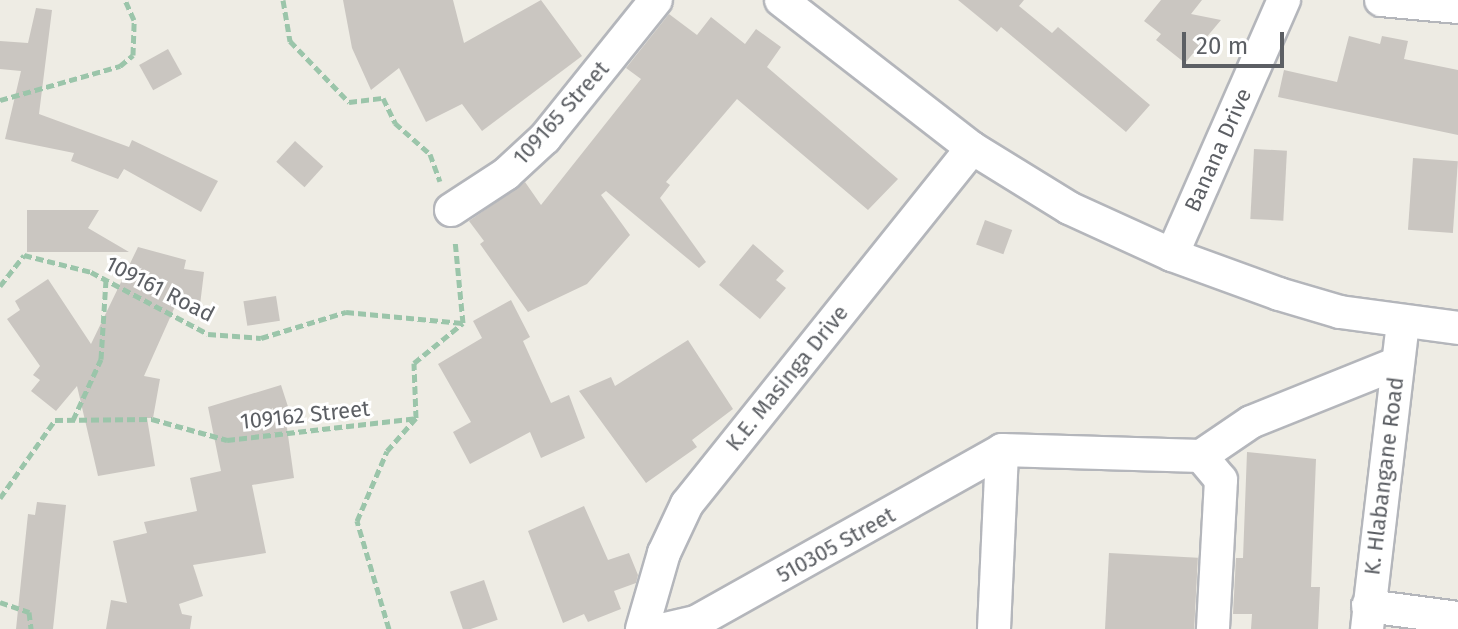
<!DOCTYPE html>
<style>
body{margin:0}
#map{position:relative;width:1458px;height:629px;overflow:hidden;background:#eeece4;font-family:"Fira Sans",sans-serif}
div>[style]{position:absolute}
.building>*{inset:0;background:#cac6c1;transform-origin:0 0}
.path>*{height:5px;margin-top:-2.5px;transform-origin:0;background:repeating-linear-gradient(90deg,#9bc5aa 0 8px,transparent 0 12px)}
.roads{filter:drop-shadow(2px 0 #b4b6bb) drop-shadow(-2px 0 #b4b6bb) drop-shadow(0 2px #b4b6bb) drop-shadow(0 -2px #b4b6bb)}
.minor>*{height:32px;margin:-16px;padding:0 16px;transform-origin:16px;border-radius:16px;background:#fff}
span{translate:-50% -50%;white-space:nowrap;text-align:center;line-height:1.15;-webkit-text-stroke:6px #fff;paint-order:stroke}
.street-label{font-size:22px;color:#5c5f64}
.scale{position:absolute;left:1182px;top:32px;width:102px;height:36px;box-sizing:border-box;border:4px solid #5c5f64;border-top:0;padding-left:10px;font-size:24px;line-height:28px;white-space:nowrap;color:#5c5f64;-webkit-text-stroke:6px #fff;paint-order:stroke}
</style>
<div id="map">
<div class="building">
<div style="clip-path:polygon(343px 0,453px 0,464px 43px,541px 0,582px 56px,482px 131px,462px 104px,426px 122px,399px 68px,371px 90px,352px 48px)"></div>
<div style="clip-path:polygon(958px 0,1024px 0,1019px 6px,1052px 33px,1058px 27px,1150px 105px,1126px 132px,1001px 27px,997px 32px)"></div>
<div style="clip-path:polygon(1161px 0,1202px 0,1191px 14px,1221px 20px,1185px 63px,1156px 40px,1161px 34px,1144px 21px)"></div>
<div style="clip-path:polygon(36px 8px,52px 10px,39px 114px,129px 147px,132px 140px,218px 181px,201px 212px,124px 169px,118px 179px,71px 161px,74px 153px,5px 139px,21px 71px,0 69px,0 41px,28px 43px)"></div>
<div style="clip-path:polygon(669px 14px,697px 35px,711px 17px,745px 44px,756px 29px,781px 47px,767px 67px,898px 179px,868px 210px,737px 99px,666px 182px,670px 185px,660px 198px,706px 262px,699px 268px,606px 191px,601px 195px,630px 235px,587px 284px,528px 312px,480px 244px,484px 241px,469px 221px,525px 182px,541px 205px,641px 79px,626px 68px)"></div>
<div style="clip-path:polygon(1349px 36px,1380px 44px,1382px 36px,1408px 41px,1404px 59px,1458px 70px,1458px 135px,1278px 97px,1284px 70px,1337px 82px)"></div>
<div style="left:168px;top:49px;width:29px;height:33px;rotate:61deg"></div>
<div style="left:295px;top:141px;width:38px;height:28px;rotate:42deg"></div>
<div style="left:1254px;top:149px;width:33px;height:70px;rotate:3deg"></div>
<div style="left:1413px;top:158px;width:45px;height:72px;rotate:4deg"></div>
<div style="clip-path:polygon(27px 210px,99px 210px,88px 228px,129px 252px,27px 252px)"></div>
<div style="left:985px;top:220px;width:29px;height:26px;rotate:20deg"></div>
<div style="clip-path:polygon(753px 244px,784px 271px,776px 280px,786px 288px,760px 319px,719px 285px)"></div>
<div style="clip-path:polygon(138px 247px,186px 260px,184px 269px,204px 272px,200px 305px,177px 302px,144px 376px,160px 379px,153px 418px,147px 418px,155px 466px,98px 476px,77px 386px,56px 411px,31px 391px,40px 380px,33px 375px,40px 366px,7px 319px,20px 310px,15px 301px,48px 279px,91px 344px)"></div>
<div style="left:276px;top:296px;width:25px;height:33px;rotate:81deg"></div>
<div style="clip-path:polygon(511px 300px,530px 337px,523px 341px,551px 403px,569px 395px,585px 438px,541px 458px,530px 432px,470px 464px,453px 432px,471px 422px,438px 364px,482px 338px,473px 321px)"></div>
<div style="clip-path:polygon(688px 340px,733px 409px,692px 440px,697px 447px,646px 483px,579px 391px,611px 377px,615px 386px)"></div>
<div style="clip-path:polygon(281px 385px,292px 419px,286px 421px,294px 478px,252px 485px,266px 553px,193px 565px,203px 596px,179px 604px,182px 614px,192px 616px,190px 629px,106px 629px,111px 600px,127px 603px,113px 541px,147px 533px,144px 522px,197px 511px,190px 478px,221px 471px,208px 407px)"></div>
<div style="clip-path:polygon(1247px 452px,1316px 459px,1311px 587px,1320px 587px,1318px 629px,1251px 629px,1252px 614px,1233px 614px,1236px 558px,1243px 558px)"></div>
<div style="clip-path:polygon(37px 502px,66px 505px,53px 629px,16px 629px,28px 514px,35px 515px)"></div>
<div style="clip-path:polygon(584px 506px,608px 560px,629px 553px,638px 575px,636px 583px,614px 591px,621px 609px,588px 622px,584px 614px,563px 623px,528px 531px)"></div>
<div style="left:1109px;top:553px;width:89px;height:76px;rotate:3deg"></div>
<div style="left:484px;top:580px;width:42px;height:36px;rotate:71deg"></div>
</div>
<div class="path">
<div style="left:283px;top:0;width:42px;rotate:80.3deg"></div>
<div style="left:290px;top:41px;width:85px;rotate:46deg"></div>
<div style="left:349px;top:102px;width:34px;rotate:-7deg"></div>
<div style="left:383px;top:98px;width:28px;rotate:64deg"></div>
<div style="left:395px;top:123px;width:47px;rotate:41.5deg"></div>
<div style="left:430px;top:154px;width:29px;rotate:70deg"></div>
<div style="left:0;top:100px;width:125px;rotate:-15.8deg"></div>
<div style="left:120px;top:66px;width:17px;rotate:-40deg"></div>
<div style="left:133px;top:55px;width:35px;rotate:-88deg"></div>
<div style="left:134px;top:20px;width:22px;rotate:-114deg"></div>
<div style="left:0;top:286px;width:39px;rotate:-52deg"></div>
<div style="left:24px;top:255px;width:69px;rotate:14.2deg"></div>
<div style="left:91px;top:272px;width:132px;rotate:27.9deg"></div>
<div style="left:208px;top:334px;width:53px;rotate:4.3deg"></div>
<div style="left:261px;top:338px;width:89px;rotate:-17deg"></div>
<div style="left:346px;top:312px;width:117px;rotate:5.4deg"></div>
<div style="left:73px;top:420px;width:67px;rotate:-65.3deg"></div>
<div style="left:101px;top:359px;width:79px;rotate:-86.4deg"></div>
<div style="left:0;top:498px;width:95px;rotate:-54.8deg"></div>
<div style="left:55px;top:420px;width:97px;rotate:-0.6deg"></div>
<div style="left:152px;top:419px;width:78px;rotate:15.6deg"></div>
<div style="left:227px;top:440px;width:190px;rotate:-6.6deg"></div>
<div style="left:0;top:602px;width:31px;rotate:19deg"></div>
<div style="left:29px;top:612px;width:17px;rotate:83deg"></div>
<div style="left:389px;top:629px;width:113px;rotate:-106.5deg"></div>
<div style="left:357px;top:521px;width:76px;rotate:-66.8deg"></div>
<div style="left:387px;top:451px;width:44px;rotate:-48.7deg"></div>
<div style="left:416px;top:418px;width:55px;rotate:-92.1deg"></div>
<div style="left:414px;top:363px;width:63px;rotate:-39.2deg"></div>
<div style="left:463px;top:323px;width:83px;rotate:-95.5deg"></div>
</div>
<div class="roads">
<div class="minor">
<div style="left:781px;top:0;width:242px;rotate:37.8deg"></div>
<div style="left:972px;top:148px;width:114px;rotate:31.7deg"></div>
<div style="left:1069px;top:208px;width:113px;rotate:24.5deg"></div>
<div style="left:1172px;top:255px;width:114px;rotate:20deg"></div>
<div style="left:1279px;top:294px;width:64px;rotate:16.4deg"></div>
<div style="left:1340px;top:312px;width:119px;rotate:7.7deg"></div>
<div style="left:1381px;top:0;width:77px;rotate:5.2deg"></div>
<div style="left:451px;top:210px;width:66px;rotate:-33.2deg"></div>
<div style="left:506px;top:174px;width:53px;rotate:-42.7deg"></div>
<div style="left:545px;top:138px;width:177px;rotate:-51.2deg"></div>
<div style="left:1172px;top:255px;width:279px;rotate:-66.3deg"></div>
<div style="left:1201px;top:456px;width:60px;rotate:-34.2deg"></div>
<div style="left:1251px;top:422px;width:158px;rotate:-21.9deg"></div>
<div style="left:1368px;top:606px;width:91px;rotate:7.6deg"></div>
<div style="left:642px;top:629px;width:79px;rotate:-73.9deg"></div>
<div style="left:664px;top:553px;width:54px;rotate:-64.9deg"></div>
<div style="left:687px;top:504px;width:456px;rotate:-51.3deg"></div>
<div style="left:665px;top:629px;width:32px;rotate:-13deg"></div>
<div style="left:696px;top:622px;width:351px;rotate:-29.3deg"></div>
<div style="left:1002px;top:450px;width:199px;rotate:1.7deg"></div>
<div style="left:1201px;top:456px;width:31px;rotate:50deg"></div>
<div style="left:1221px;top:480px;width:149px;rotate:93.1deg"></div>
<div style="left:994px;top:629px;width:179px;rotate:-87.4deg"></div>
<div style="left:1367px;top:629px;width:308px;rotate:-83.3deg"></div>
</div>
</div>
<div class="street-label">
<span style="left:561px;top:113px;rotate:-48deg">109165 Street</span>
<span style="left:1218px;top:150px;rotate:-66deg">Banana Drive</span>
<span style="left:160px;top:289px;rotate:27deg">109161 Road</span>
<span style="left:787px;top:378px;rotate:-51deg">K.E. Masinga Drive</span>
<span style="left:305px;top:415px;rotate:-6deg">109162 Street</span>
<span style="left:1384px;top:476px;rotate:-83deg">K. Hlabangane Road</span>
<span style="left:836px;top:545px;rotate:-29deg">510305 Street</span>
</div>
<div class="scale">20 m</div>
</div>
